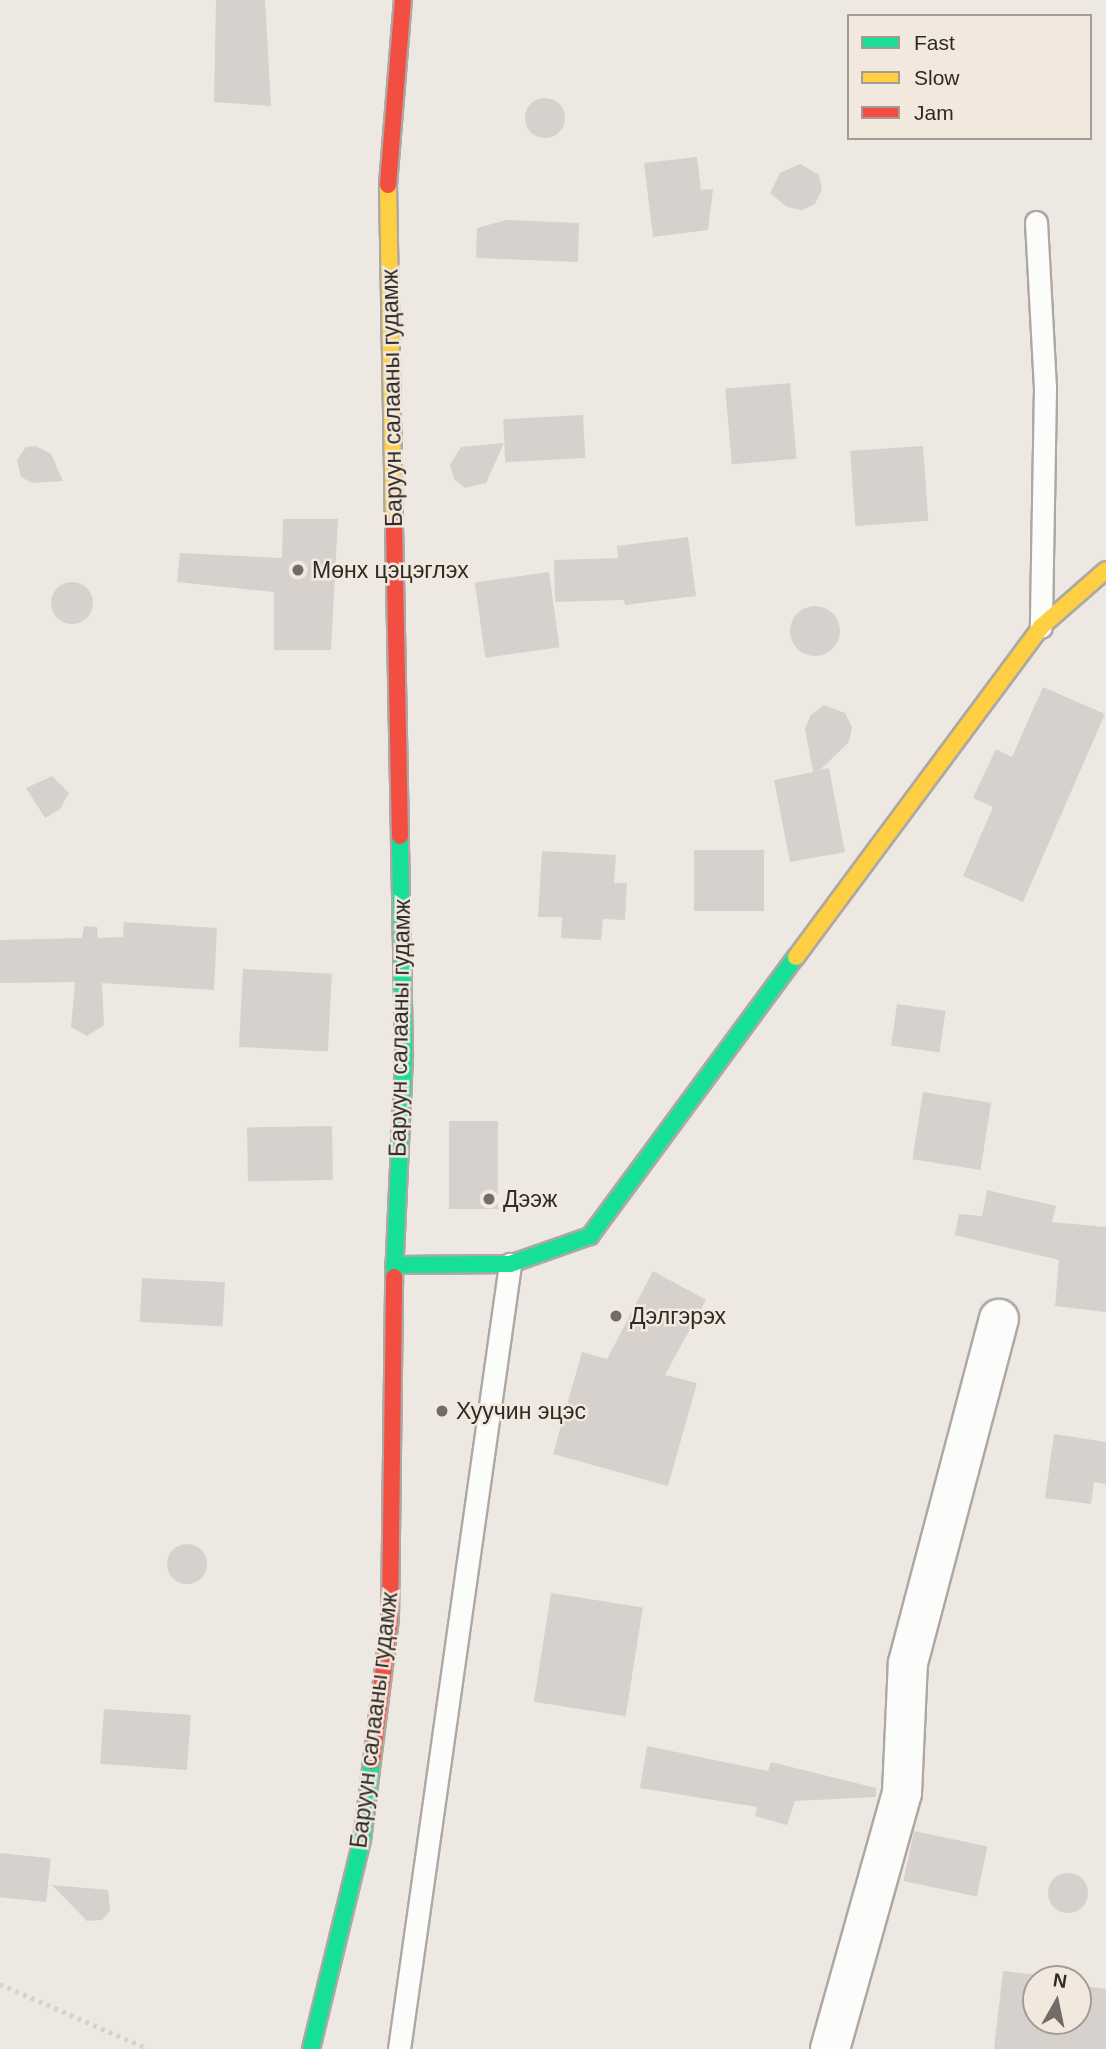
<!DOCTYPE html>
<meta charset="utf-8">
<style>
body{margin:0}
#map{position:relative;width:1106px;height:2049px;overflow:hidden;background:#eee8e3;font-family:Helvetica,sans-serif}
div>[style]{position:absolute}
.building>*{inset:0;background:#d6d1cd;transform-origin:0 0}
.round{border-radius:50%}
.path>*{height:4.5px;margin-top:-2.25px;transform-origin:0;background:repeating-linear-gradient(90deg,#d4d2d0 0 3.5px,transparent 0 8.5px)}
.roads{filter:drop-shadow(2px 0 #ada8a4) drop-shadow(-2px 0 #ada8a4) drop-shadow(0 2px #ada8a4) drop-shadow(0 -2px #ada8a4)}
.lane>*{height:21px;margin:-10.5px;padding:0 10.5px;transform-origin:10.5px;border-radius:10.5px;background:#fcfcfb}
.street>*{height:38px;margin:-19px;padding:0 19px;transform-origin:19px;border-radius:19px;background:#fcfcfb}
.fast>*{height:16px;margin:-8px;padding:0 8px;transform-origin:8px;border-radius:8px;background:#16e098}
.slow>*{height:16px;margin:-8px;padding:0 8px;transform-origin:8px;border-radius:8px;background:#ffcf43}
.jam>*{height:16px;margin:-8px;padding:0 8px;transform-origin:8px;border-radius:8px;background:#f24e42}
.dots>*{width:19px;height:19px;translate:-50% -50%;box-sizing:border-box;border:4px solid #f3e8de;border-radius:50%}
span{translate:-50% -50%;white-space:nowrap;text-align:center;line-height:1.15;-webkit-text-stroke:5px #f3e8de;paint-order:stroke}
.street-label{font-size:23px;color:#2e2a26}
.poi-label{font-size:23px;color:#2e2a26}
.left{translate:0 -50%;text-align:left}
.legend{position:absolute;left:847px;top:14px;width:245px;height:126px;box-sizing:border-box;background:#f3e8de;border:2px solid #a49c94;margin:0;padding:9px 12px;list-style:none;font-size:21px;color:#2e2a26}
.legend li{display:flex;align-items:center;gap:14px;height:35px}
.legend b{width:35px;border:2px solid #a49c94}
.north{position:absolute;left:1022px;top:1965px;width:70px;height:70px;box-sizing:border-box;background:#f3e8de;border:2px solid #a49c94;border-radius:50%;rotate:9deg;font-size:19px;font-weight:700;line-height:28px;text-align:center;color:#2e2a26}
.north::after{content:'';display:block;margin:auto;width:24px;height:32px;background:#716c68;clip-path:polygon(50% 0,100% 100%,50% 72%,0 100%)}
</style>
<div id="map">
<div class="building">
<div style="clip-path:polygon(216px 0,265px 0,271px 106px,214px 102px)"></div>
<div class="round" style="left:525px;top:98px;width:40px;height:40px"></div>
<div style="clip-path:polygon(697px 157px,701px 190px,713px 189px,708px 230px,653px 237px,644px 163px)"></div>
<div style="clip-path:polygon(800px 164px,819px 175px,822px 190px,815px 204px,802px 210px,787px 207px,770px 193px,780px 173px)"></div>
<div style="clip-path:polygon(506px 220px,579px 223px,578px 262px,476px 258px,477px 228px)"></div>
<div style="left:790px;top:383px;width:76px;height:65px;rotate:85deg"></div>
<div style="left:583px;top:415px;width:43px;height:80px;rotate:87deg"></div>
<div style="clip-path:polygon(504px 443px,486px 483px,465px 488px,454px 479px,450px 465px,461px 447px)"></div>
<div style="clip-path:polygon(36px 446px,51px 454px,63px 481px,32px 483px,21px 477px,17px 460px,26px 447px)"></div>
<div style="left:923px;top:446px;width:75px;height:73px;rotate:86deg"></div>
<div style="clip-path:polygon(283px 519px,338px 519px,331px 650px,274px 650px,274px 592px,177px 582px,180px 553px,282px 558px)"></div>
<div style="clip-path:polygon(688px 537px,696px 596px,625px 605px,624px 600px,555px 602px,554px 560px,618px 558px,617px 546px)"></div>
<div style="left:549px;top:572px;width:76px;height:75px;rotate:82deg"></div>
<div class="round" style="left:51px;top:582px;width:42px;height:42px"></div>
<div class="round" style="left:790px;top:606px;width:50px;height:50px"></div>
<div style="clip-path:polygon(1043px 687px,1105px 714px,1023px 902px,963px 876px,993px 807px,973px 798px,996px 749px,1012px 757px)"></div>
<div style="clip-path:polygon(824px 705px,845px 713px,852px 727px,849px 742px,820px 770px,829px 768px,845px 852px,790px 862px,774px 780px,813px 772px,805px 729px,811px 715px)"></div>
<div style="clip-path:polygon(52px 776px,69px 793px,60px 809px,45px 818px,26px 788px)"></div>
<div style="left:694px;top:850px;width:70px;height:61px"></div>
<div style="clip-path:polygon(542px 851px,616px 855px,614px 883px,627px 883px,625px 920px,603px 919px,601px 940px,561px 938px,562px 917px,538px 917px)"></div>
<div style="clip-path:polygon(124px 922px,217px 928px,214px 990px,102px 983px,104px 1025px,87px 1036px,71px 1027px,75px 982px,0 983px,0 940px,82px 938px,84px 926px,97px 927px,98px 938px,123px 937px)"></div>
<div style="left:243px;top:969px;width:89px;height:78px;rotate:3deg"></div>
<div style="left:897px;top:1004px;width:49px;height:42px;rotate:8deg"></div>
<div style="left:923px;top:1092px;width:69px;height:68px;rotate:9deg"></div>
<div style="left:449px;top:1121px;width:49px;height:88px"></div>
<div style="left:332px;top:1126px;width:54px;height:85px;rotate:89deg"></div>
<div style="clip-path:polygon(987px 1190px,1056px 1206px,1052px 1222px,1106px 1227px,1106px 1312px,1055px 1306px,1059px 1260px,955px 1235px,959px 1214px,982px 1216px)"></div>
<div style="clip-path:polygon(653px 1271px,706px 1300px,665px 1375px,697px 1383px,668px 1486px,553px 1454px,582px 1352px,607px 1359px)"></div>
<div style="left:142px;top:1278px;width:83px;height:44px;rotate:3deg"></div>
<div style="clip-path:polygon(1054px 1434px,1106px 1442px,1106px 1484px,1094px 1482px,1091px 1504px,1045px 1498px)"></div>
<div class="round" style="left:167px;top:1544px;width:40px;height:40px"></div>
<div style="left:551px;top:1593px;width:93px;height:110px;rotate:9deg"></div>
<div style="left:104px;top:1709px;width:87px;height:55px;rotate:4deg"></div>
<div style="clip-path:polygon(647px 1746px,768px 1771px,771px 1762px,876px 1788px,876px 1797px,795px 1801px,787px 1825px,755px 1816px,757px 1807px,640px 1788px)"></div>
<div style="left:914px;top:1831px;width:75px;height:51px;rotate:12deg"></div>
<div style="left:0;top:1853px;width:51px;height:44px;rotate:6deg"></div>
<div class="round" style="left:1048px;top:1873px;width:40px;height:40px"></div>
<div style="clip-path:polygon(52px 1885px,108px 1890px,110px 1911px,102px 1920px,87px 1921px)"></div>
<div style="clip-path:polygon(1003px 1971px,1063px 1978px,1036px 1979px,1036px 2021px,1078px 2021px,1078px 1985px,1106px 1989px,1106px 2049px,994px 2049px)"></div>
</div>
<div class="path">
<div style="left:0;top:1984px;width:163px;rotate:23.6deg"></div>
</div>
<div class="roads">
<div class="lane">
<div style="left:1036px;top:222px;width:166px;rotate:86.9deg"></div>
<div style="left:1045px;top:388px;width:239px;rotate:91deg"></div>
<div style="left:399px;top:2049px;width:793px;rotate:-81.95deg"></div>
</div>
<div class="street">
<div style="left:830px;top:2049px;width:266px;rotate:-74.3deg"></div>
<div style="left:902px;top:1793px;width:130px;rotate:-87.4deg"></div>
<div style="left:908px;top:1663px;width:356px;rotate:-75.2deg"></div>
</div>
<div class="fast">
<div style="left:394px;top:1265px;width:116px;rotate:-0.5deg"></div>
<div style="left:510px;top:1264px;width:85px;rotate:-19.3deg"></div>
<div style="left:590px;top:1236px;width:347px;rotate:-53.6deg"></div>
<div style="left:394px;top:1277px;width:224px;rotate:-87.4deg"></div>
<div style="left:404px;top:1053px;width:217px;rotate:-91.1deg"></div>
<div style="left:311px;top:2049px;width:215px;rotate:-76.3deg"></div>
<div style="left:362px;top:1840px;width:80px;rotate:-82.8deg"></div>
</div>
<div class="slow">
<div style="left:388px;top:185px;width:340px;rotate:89deg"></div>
<div style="left:796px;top:957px;width:411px;rotate:-53.4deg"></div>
<div style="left:1041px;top:627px;width:86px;rotate:-41.2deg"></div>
</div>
<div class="jam">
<div style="left:388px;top:185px;width:186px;rotate:-85.4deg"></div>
<div style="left:394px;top:525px;width:311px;rotate:88.9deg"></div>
<div style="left:372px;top:1761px;width:144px;rotate:-82.8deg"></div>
<div style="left:390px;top:1618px;width:341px;rotate:-89.3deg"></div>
</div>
</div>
<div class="dots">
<div style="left:298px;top:570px;background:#716c68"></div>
<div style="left:489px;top:1199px;background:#716c68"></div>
<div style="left:616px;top:1316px;background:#716c68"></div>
<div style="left:442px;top:1411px;background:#716c68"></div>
</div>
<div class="street-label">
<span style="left:392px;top:398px;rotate:-91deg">Баруун салааны гудамж</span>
<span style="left:400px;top:1028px;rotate:-89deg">Баруун салааны гудамж</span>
<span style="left:374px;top:1720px;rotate:-83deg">Баруун салааны гудамж</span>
</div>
<div class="poi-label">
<span class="left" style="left:312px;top:570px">Мөнх цэцэглэх</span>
<span class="left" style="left:503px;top:1199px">Дээж</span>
<span class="left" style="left:630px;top:1316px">Дэлгэрэх</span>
<span class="left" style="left:456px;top:1411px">Хуучин эцэс</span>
</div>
<ul class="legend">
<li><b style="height:9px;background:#16e098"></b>Fast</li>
<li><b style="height:9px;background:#ffcf43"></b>Slow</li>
<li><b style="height:9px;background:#f24e42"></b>Jam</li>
</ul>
<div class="north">N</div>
</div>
